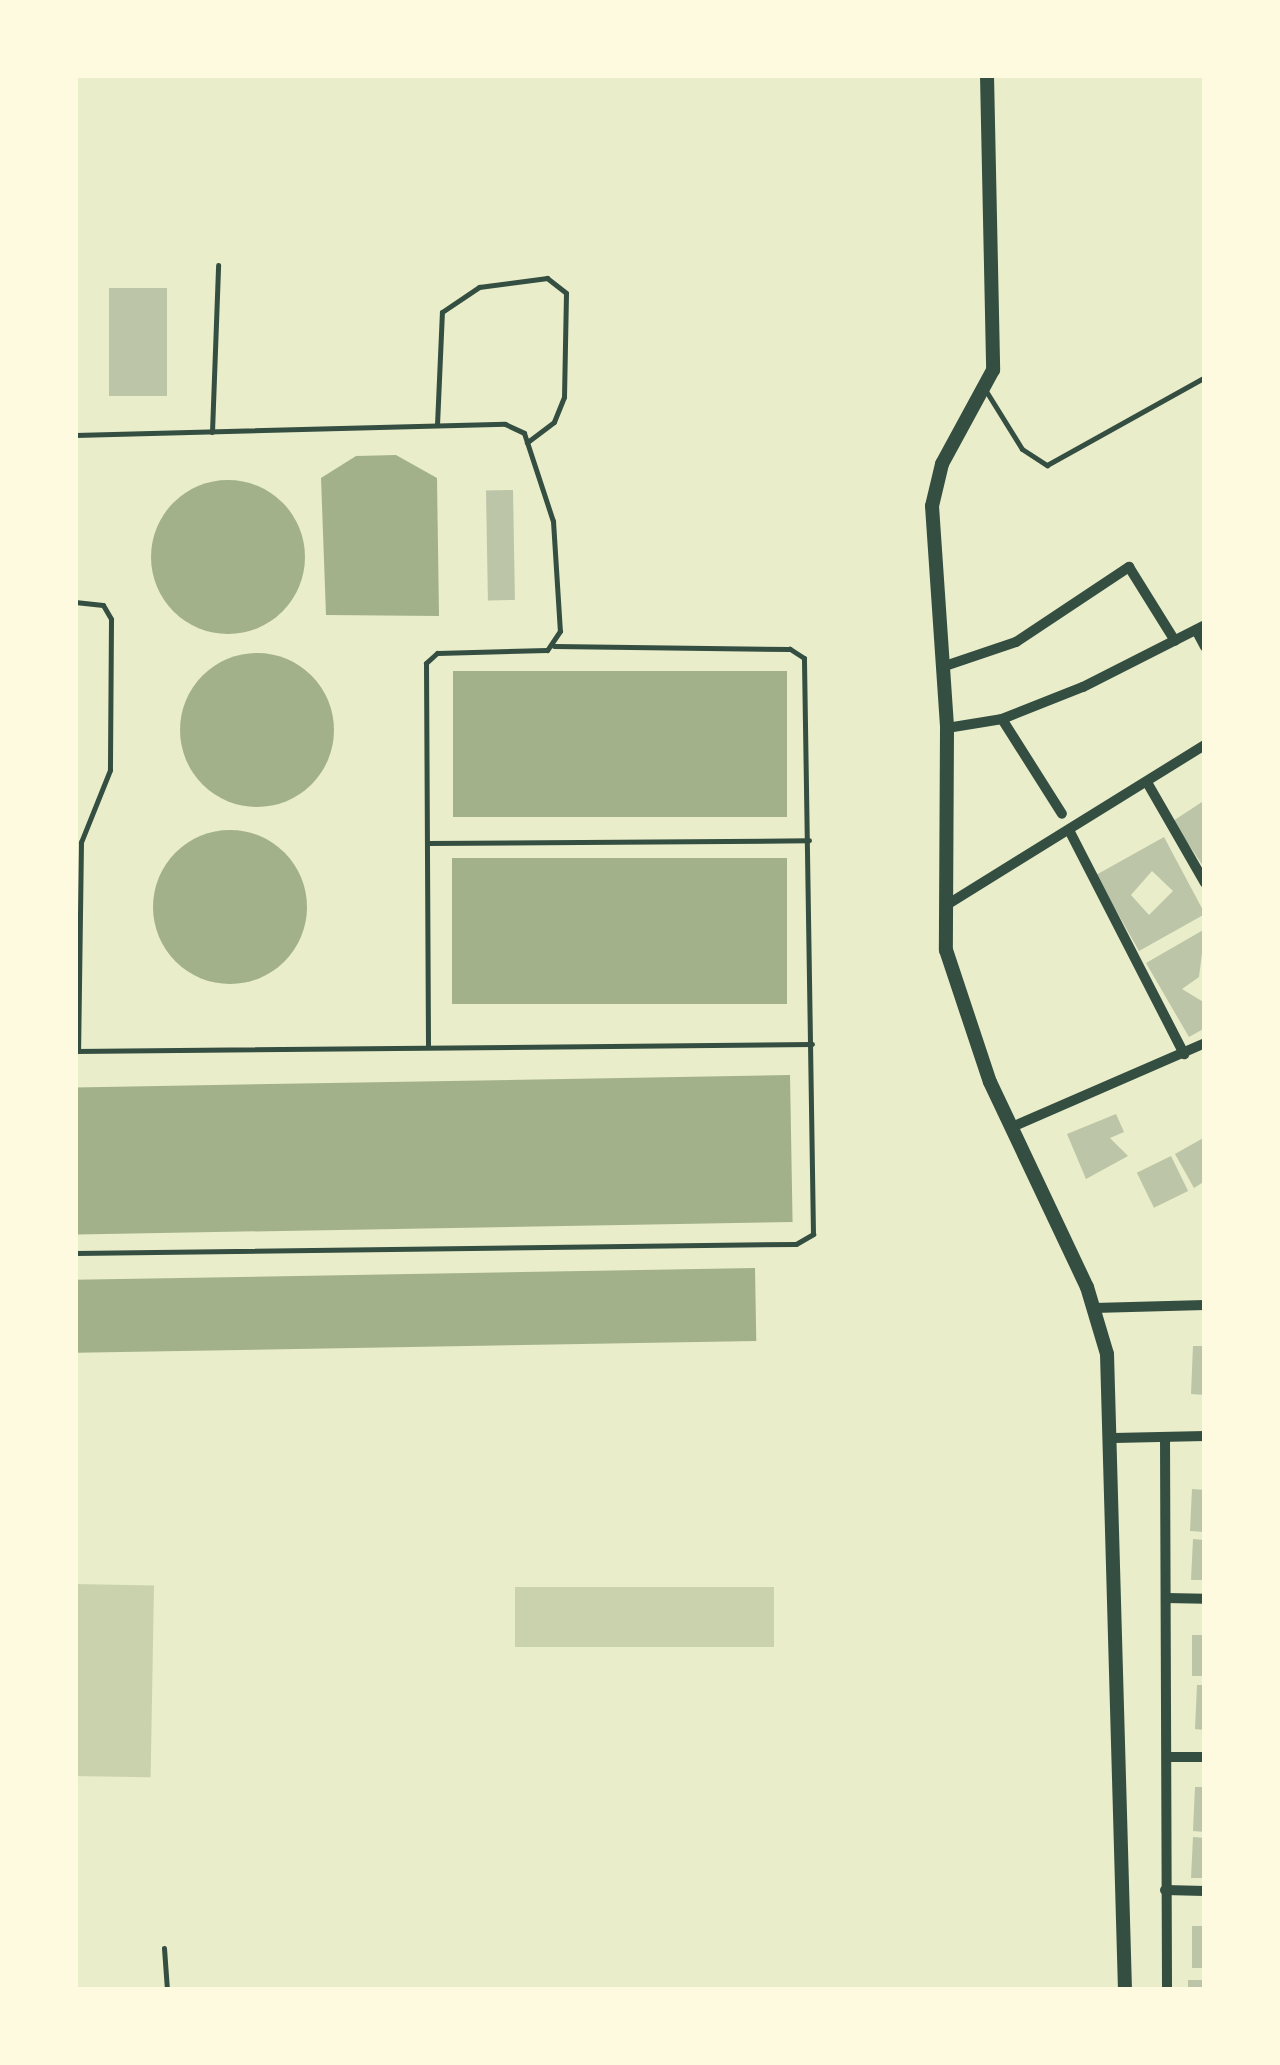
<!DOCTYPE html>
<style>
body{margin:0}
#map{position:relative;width:1280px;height:2065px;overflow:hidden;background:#e9edc9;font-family:"Roboto Serif",serif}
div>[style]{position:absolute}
.green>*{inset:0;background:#cad2ad;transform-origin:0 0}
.water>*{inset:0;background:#a3b18a;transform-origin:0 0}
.round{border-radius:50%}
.building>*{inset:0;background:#bcc5a7;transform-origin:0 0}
.service>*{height:5px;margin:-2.5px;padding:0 2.5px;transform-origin:2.5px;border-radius:2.5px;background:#344e41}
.minor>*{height:10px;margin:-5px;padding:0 5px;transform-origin:5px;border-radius:5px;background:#344e41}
.tertiary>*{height:14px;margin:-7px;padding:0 7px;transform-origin:7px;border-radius:7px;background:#344e41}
span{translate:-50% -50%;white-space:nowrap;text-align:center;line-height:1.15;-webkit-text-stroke:9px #fefae0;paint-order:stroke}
.frame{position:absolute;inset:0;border:78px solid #fefae0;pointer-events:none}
</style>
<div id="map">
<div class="green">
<div style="left:75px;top:1584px;width:79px;height:192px;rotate:1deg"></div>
<div style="left:515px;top:1587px;width:259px;height:60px"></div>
</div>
<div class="water">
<div style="clip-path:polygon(396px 455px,437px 478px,439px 616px,326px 615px,321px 478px,356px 456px)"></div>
<div class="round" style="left:151px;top:480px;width:154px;height:154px"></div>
<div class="round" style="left:180px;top:653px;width:154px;height:154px"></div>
<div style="left:787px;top:671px;width:146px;height:334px;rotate:90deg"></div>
<div class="round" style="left:153px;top:830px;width:154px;height:154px"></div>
<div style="left:787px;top:858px;width:146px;height:335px;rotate:90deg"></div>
<div style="left:790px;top:1075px;width:147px;height:715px;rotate:89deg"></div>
<div style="left:755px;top:1268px;width:73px;height:680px;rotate:89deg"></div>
</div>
<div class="building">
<div style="left:109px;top:288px;width:58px;height:108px"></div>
<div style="left:513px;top:490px;width:110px;height:27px;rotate:89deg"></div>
<div style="clip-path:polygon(1205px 800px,1205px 869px,1173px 821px)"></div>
<div style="clip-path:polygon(evenodd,1164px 837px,1205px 914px,1139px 951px,1096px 875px,1164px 837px,1152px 871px,1173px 891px,1149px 915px,1131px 895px,1152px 871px)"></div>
<div style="clip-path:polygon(1205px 929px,1199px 977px,1182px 989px,1205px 1003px,1205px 1028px,1189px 1037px,1146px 963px)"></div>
<div style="clip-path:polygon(1116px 1114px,1124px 1132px,1110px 1138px,1128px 1156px,1086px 1179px,1067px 1134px)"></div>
<div style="clip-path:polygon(1205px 1137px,1205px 1181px,1194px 1188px,1175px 1154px)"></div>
<div style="left:1171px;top:1156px;width:39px;height:38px;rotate:64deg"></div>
<div style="clip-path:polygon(1193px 1346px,1205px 1346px,1205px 1395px,1191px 1394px)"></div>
<div style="clip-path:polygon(1192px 1489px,1205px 1490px,1205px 1532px,1190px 1531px)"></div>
<div style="clip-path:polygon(1193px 1539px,1205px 1540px,1205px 1580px,1191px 1580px)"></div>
<div style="left:1192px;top:1635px;width:13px;height:41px"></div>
<div style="clip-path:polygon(1197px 1685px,1205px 1685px,1205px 1730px,1195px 1729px)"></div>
<div style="clip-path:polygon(1195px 1787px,1205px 1787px,1205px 1832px,1193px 1831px)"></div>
<div style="clip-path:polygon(1193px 1837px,1205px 1838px,1205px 1878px,1191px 1878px)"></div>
<div style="left:1192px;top:1926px;width:13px;height:42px"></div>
<div style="left:1188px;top:1980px;width:17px;height:10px"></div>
</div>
<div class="service">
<div style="left:986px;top:391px;width:68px;rotate:58.2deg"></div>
<div style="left:1022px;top:449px;width:30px;rotate:33deg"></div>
<div style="left:1047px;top:465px;width:181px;rotate:-29.1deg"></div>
<div style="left:437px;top:425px;width:113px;rotate:-87.5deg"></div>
<div style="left:442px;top:312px;width:45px;rotate:-34deg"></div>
<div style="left:479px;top:287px;width:69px;rotate:-7.5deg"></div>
<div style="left:547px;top:278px;width:24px;rotate:38deg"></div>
<div style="left:566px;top:293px;width:104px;rotate:91.1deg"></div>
<div style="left:564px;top:397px;width:27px;rotate:112deg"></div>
<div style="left:554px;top:422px;width:34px;rotate:143deg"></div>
<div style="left:212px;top:432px;width:167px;rotate:-87.9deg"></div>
<div style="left:75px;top:435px;width:430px;rotate:-1.5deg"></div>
<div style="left:505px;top:424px;width:21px;rotate:25deg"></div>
<div style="left:524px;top:433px;width:93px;rotate:71.8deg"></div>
<div style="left:553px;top:521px;width:110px;rotate:86.4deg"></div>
<div style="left:560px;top:631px;width:23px;rotate:124deg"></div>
<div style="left:547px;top:650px;width:110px;rotate:178.4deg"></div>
<div style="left:437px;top:653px;width:15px;rotate:138deg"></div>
<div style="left:426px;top:663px;width:382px;rotate:89.7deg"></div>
<div style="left:75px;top:602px;width:28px;rotate:6deg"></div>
<div style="left:103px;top:605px;width:16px;rotate:60deg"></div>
<div style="left:111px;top:619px;width:151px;rotate:90.4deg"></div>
<div style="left:110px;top:770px;width:78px;rotate:111.9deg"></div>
<div style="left:81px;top:842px;width:209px;rotate:90.8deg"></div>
<div style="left:427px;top:843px;width:382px;rotate:-0.4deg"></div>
<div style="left:75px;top:1051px;width:737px;rotate:-0.54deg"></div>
<div style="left:75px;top:1253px;width:721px;rotate:-0.72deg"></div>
<div style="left:796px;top:1244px;width:20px;rotate:-30deg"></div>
<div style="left:813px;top:1234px;width:576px;rotate:-90.9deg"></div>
<div style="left:804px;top:658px;width:17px;rotate:-147deg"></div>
<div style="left:790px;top:649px;width:236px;rotate:-179.3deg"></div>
<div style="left:164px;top:1948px;width:42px;rotate:85.9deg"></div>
</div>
<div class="minor">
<div style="left:1196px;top:630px;width:19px;rotate:62deg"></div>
<div style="left:942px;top:667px;width:78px;rotate:-18.7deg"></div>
<div style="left:1016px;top:642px;width:136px;rotate:-33.6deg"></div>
<div style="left:1129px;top:567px;width:87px;rotate:58.1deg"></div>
<div style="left:1002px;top:719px;width:112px;rotate:57.7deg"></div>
<div style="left:947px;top:728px;width:56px;rotate:-9.3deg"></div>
<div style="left:1002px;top:719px;width:87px;rotate:-21.6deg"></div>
<div style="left:1083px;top:687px;width:137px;rotate:-26.9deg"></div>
<div style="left:1148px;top:784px;width:114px;rotate:60.1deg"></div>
<div style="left:1070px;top:832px;width:250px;rotate:62.8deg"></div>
<div style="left:945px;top:906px;width:306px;rotate:-31.8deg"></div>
<div style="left:1012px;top:1127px;width:210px;rotate:-23.5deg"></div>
<div style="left:1094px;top:1308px;width:111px;rotate:-1.5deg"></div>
<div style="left:1165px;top:1437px;width:553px;rotate:89.79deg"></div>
<div style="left:1114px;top:1438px;width:91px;rotate:-1.3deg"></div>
<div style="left:1166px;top:1598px;width:39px;rotate:1deg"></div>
<div style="left:1170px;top:1757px;width:35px"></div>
<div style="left:1165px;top:1890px;width:40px;rotate:1.4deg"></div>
</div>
<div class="tertiary">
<div style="left:987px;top:75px;width:295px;rotate:88.8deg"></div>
<div style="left:993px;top:370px;width:107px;rotate:118.5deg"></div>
<div style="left:942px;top:464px;width:43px;rotate:103.4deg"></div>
<div style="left:932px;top:506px;width:223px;rotate:86.1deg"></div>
<div style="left:947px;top:728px;width:222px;rotate:90.3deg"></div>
<div style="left:946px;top:950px;width:139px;rotate:71.6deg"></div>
<div style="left:990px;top:1082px;width:227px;rotate:64.7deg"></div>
<div style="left:1087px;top:1287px;width:70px;rotate:73.4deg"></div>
<div style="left:1107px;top:1354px;width:636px;rotate:88.38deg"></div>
</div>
<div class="frame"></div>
</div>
